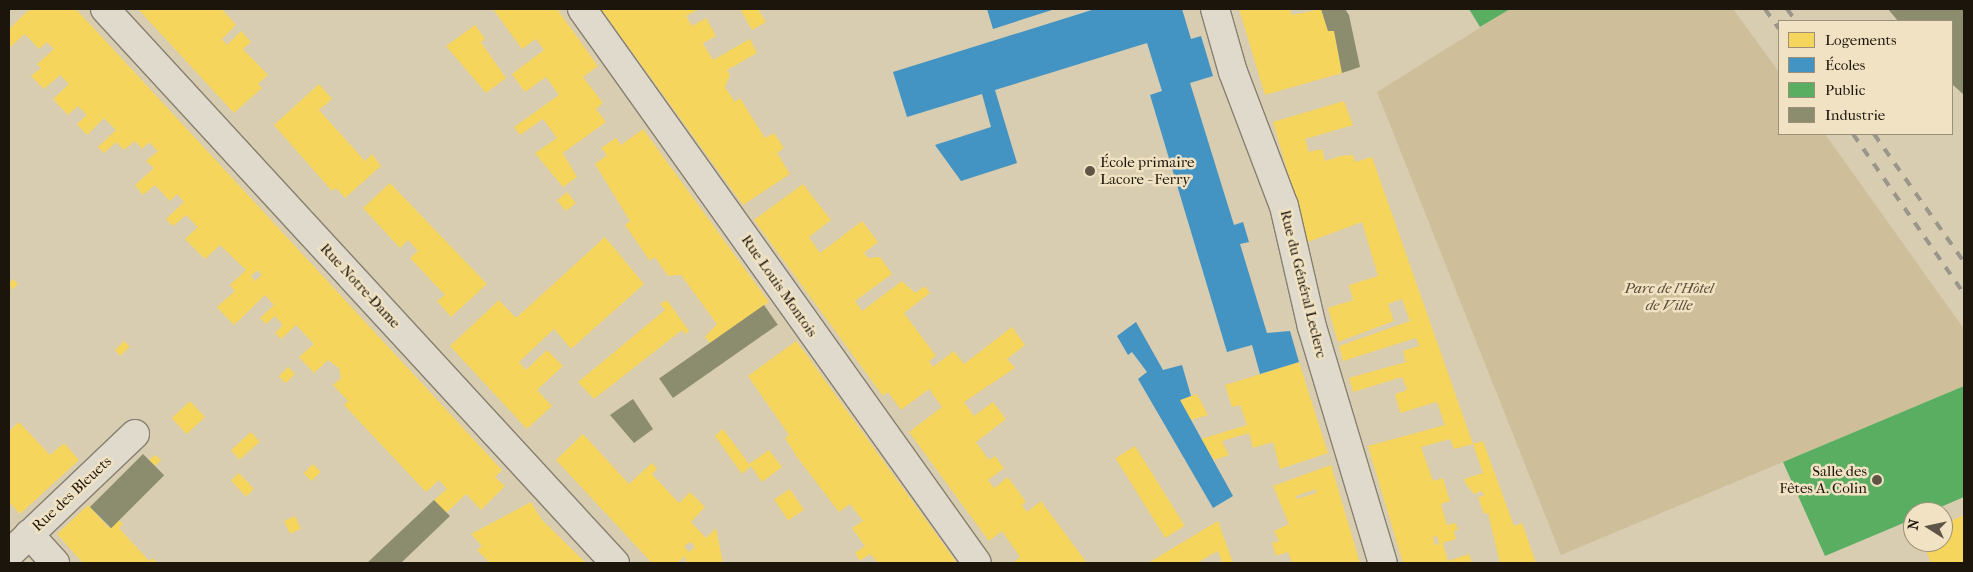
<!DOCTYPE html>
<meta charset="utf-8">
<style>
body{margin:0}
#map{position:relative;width:1973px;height:572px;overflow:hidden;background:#d8cdb1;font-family:"IM FELL French Canon",serif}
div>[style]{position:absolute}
.green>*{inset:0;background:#cebf9a}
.homes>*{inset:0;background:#f6d55c;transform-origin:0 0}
.schools>*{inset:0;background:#4393c3}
.public>*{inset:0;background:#5aae61}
.industry>*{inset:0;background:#8c8c6e;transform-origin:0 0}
.roads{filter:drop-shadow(1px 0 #878070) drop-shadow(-1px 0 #878070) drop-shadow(0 1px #878070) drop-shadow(0 -1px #878070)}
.minor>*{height:28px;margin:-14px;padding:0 14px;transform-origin:14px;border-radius:14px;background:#e0dacc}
.rail>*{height:4px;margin-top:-2px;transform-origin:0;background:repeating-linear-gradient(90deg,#9b968b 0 9px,transparent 0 18px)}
.dots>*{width:14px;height:14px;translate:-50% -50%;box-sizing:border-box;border:2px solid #f0e2c2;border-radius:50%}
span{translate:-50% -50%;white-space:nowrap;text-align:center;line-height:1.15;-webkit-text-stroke:5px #f0e2c2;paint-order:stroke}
.poi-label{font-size:15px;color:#1c150c}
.left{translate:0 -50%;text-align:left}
.right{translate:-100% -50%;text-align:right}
.street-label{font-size:15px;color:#1c150c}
.park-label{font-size:15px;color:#574c37;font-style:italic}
.frame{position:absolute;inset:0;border:10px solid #1c150c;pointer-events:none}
.legend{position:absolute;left:1778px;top:20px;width:175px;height:115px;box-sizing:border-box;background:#f0e2c2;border:1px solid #9b9079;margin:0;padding:6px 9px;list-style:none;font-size:15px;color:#1c150c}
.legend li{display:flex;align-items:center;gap:10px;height:25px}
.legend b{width:25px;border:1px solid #9b9079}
.north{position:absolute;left:1903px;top:502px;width:50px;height:50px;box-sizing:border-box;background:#f0e2c2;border:1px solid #9b9079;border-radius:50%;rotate:280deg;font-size:14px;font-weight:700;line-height:20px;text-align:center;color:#1c150c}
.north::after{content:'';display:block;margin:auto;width:18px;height:22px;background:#5e5546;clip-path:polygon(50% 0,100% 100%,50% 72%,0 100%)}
</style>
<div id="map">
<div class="green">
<div style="clip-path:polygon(1510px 9px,1733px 9px,1779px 72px,1779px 134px,1825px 134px,1964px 329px,1964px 386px,1561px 555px,1377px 92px)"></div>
</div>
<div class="homes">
<div style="clip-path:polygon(evenodd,30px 9px,76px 9px,502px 470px,495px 477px,505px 486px,481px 510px,466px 494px,446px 513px,434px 500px,447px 489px,439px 480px,426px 492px,344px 405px,348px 401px,333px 385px,341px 378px,339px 368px,328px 360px,314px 373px,299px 357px,314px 344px,296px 325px,281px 339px,275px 333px,283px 325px,275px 316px,266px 324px,260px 318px,274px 305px,265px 295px,234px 325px,217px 307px,235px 291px,230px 285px,246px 270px,220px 245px,205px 259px,185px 239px,198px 227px,186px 215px,173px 226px,166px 219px,184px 202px,177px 194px,170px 201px,155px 185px,143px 195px,135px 185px,154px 168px,146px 161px,158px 151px,149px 142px,142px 149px,135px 141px,124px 150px,116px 142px,104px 153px,98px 147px,116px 130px,104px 118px,87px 135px,77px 124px,87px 115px,78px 106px,68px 115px,53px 99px,69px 84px,60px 75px,44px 89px,31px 76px,41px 68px,37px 64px,54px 49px,47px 42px,39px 49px,25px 34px,9px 48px,9px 29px,30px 9px,257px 270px,262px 275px,255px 281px,251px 276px,257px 270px)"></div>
<div style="clip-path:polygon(138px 9px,222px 9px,236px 25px,222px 39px,227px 45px,241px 31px,251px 42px,243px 49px,268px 75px,258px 84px,262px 88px,234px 113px)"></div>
<div style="clip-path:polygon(493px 9px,557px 9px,598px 66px,583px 77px,603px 103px,596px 109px,606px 122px,563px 153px,577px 177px,563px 187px,535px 153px,557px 138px,543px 119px,520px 135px,514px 127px,559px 95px,546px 77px,525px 92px,512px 74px,544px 50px,536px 39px,522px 49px)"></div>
<div style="clip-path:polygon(601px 9px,699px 9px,686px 16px,692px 26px,706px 18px,716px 36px,703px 43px,713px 60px,750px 39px,757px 53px,727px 70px,730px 75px,725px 87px,735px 102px,740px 98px,765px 138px,774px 133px,784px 148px,777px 153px,790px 174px,743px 205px)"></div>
<div style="clip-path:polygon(740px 9px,758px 9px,766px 22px,752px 30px)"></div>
<div style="clip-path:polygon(1239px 9px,1290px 9px,1292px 15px,1321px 9px,1328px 31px,1334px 31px,1342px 73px,1265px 95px)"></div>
<div style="clip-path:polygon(475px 25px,485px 39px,481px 42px,506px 78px,486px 93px,446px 46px)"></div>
<div style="clip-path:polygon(319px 84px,332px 99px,319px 110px,365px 161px,372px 154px,381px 166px,345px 198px,336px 188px,332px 191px,274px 125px)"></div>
<div style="clip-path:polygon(evenodd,1344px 101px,1353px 125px,1305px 139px,1309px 152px,1322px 149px,1325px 161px,1341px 156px,1353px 155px,1355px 162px,1372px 157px,1473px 444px,1454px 449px,1450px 439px,1421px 447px,1433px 481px,1443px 478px,1450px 501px,1441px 504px,1447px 525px,1456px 523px,1458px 530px,1454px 531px,1456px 539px,1443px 543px,1448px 561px,1469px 554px,1472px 563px,1403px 563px,1368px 446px,1445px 425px,1437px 402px,1400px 413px,1395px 394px,1407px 390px,1402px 377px,1353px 392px,1349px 378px,1406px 362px,1403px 351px,1419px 346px,1416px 338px,1343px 361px,1339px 346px,1410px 321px,1402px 299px,1388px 304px,1394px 321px,1338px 342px,1328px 308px,1353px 300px,1349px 285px,1378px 276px,1362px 222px,1308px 242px,1273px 122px,1344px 101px,1437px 536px,1439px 544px,1435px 545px,1433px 537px,1437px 536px)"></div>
<div style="clip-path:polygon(643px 129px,769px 302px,710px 343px,705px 337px,717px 324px,681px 275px,668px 276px,655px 257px,650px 261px,625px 225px,630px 221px,595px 164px,607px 155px,601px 148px,616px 138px,621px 145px)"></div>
<div style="clip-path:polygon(390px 183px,487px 284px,451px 317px,437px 301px,445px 295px,410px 258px,418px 251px,408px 240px,400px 248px,363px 208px)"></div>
<div style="clip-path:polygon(803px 184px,831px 220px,809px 237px,820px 253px,862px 221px,878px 242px,864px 253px,868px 258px,880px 257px,892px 274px,855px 301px,862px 311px,902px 281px,915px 293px,925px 286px,930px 293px,904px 313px,936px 356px,929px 361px,933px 367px,954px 351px,964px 364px,1012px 327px,1025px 345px,1007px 359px,1015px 368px,964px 402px,974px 416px,993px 402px,1006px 419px,976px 442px,989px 460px,995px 456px,1004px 468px,988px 480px,994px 488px,1008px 477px,1026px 502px,1022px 505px,1027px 512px,1041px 501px,1087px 563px,1013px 563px,1020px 557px,1002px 531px,989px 541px,909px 432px,942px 407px,929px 389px,901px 410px,888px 392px,883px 396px,754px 220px)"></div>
<div style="left:567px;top:192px;width:14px;height:13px;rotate:51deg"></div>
<div style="clip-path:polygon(605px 237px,644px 284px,571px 349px,554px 329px,519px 362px,526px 370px,547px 350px,563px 366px,537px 390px,552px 406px,527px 429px,450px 346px,499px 300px,516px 318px)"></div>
<div style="clip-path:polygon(13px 279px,18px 284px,12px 290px,9px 283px)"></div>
<div style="clip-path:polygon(667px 300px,689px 331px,685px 334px,682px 330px,594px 399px,578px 382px,665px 310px,660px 304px)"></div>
<div style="left:124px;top:341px;width:8px;height:13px;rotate:45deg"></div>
<div style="clip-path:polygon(796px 341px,803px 350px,957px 563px,878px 563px,870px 554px,860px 561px,855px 553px,865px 546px,852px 528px,863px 521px,850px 504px,839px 512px,797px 457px,785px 438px,789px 435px,748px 376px)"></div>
<div style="clip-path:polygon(1299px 362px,1328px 453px,1280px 469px,1273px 442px,1253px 448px,1249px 433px,1222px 441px,1229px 455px,1214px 460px,1201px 439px,1247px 425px,1240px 405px,1232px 407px,1225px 385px)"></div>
<div style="left:288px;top:367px;width:10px;height:13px;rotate:45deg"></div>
<div style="clip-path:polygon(1197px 394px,1208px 415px,1191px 420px,1180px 400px)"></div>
<div style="left:190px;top:401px;width:22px;height:25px;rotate:47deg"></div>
<div style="clip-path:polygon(19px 422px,50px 455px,64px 443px,79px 460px,20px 514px,9px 502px,9px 431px)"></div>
<div style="clip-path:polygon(723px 429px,749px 464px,769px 450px,782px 467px,762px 482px,751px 466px,742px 474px,715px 436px)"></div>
<div style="left:251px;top:432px;width:13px;height:27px;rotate:48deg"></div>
<div style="clip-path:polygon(evenodd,583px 434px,629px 484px,652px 463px,657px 469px,652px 474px,679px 503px,690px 492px,705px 507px,691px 522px,706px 538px,716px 528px,723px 563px,686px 563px,685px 556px,677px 563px,652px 563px,556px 460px,583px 434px,690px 542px,695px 547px,689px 552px,684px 546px,690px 542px)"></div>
<div style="clip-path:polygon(1483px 441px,1514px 526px,1522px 523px,1536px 563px,1500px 563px,1488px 513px,1484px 514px,1478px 497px,1484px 496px,1482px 491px,1474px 494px,1466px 484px,1464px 479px,1483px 473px,1473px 444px)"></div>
<div style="left:1135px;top:446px;width:94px;height:23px;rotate:58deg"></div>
<div style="clip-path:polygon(155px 455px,161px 460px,155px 466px,149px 460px)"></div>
<div style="left:313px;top:464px;width:11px;height:13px;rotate:45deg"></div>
<div style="clip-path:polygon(evenodd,1331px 465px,1360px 563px,1292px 563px,1288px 552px,1276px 556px,1272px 543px,1279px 541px,1274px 531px,1289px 524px,1273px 486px,1331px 465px,1316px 489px,1316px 493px,1297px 499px,1296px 496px,1316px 489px)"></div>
<div style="left:239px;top:473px;width:22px;height:11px;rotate:47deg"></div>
<div style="left:790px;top:489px;width:25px;height:19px;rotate:56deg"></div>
<div style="clip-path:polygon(531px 502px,542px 520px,586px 563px,490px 563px,477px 550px,482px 546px,471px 534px)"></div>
<div style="clip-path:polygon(88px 505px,109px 528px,118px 519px,123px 524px,119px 528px,149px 561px,153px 558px,157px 563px,83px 563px,57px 534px)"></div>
<div style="clip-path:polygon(1964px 515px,1964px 563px,1931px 563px,1923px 542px,1943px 542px,1943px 524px)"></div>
<div style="left:295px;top:516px;width:14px;height:12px;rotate:65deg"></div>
<div style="clip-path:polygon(1218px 521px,1233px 563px,1222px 563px,1218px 551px,1197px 563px,1148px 563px)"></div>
</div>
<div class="schools">
<div style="clip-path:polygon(987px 9px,1055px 9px,993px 29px)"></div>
<div style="clip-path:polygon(1095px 9px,1182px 9px,1191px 39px,1201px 36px,1213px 76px,1190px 83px,1234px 225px,1243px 222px,1249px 242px,1240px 244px,1267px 333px,1290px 331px,1299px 362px,1260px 374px,1252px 345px,1227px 352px,1150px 95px,1162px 91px,1147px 43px,995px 90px,1017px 163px,961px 181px,935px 145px,991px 127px,982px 94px,907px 117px,893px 72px)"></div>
<div style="clip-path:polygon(1136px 322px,1163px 370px,1182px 365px,1191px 396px,1180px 400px,1233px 496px,1213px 508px,1138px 379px,1147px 372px,1132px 352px,1128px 355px,1117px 336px)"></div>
</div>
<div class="public">
<div style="clip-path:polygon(1469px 9px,1510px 9px,1480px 27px)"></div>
<div style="clip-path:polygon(1964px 386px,1964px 497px,1929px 512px,1913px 512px,1913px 519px,1825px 556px,1783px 462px)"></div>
</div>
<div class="industry">
<div style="clip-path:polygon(1321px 9px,1345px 9px,1349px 15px,1360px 67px,1342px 73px,1334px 31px,1328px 31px)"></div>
<div style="clip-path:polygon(1888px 9px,1964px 9px,1964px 95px,1952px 84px,1952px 21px,1898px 21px)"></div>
<div style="left:764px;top:305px;width:24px;height:128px;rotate:55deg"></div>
<div style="clip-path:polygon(633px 399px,653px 429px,634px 443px,610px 415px)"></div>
<div style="left:143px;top:454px;width:30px;height:75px;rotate:45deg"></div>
<div style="clip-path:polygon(434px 500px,450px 516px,401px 563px,367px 563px)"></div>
</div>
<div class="roads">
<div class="minor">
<div style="left:105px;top:9px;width:753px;rotate:47.37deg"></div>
<div style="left:582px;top:9px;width:680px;rotate:54.51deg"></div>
<div style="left:1215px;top:9px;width:66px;rotate:74.1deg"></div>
<div style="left:1233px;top:72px;width:143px;rotate:69.2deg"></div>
<div style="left:1284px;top:206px;width:124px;rotate:77deg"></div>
<div style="left:1312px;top:327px;width:246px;rotate:73.3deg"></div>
<div style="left:29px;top:534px;width:39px;rotate:48deg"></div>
<div style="left:9px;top:554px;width:174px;rotate:-43.6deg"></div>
</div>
</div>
<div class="rail">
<div style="left:1765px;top:9px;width:24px;rotate:55deg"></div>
<div style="left:1787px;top:9px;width:15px;rotate:53deg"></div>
<div style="left:1853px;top:134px;width:195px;rotate:55.2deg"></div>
<div style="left:1874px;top:134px;width:156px;rotate:54.9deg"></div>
</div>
<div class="dots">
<div style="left:1090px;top:171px;background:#5e5546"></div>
<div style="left:1877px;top:480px;background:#5e5546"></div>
</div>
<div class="poi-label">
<span class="left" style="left:1100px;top:171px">École primaire<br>Lacore - Ferry</span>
<span class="right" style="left:1867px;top:480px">Salle des<br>Fêtes A. Colin</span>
</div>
<div class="street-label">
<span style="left:1303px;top:284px;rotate:76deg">Rue du Général Leclerc</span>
<span style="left:360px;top:286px;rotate:47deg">Rue Notre-Dame</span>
<span style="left:779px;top:286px;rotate:55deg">Rue Louis Montois</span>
<span style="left:72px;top:494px;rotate:-43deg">Rue des Bleuets</span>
</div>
<div class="park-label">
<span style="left:1669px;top:297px">Parc de l’Hôtel<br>de Ville</span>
</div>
<div class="frame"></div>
<ul class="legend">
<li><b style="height:14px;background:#f6d55c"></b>Logements</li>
<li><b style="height:14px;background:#4393c3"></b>Écoles</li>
<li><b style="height:14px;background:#5aae61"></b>Public</li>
<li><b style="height:14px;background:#8c8c6e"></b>Industrie</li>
</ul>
<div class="north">N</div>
</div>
